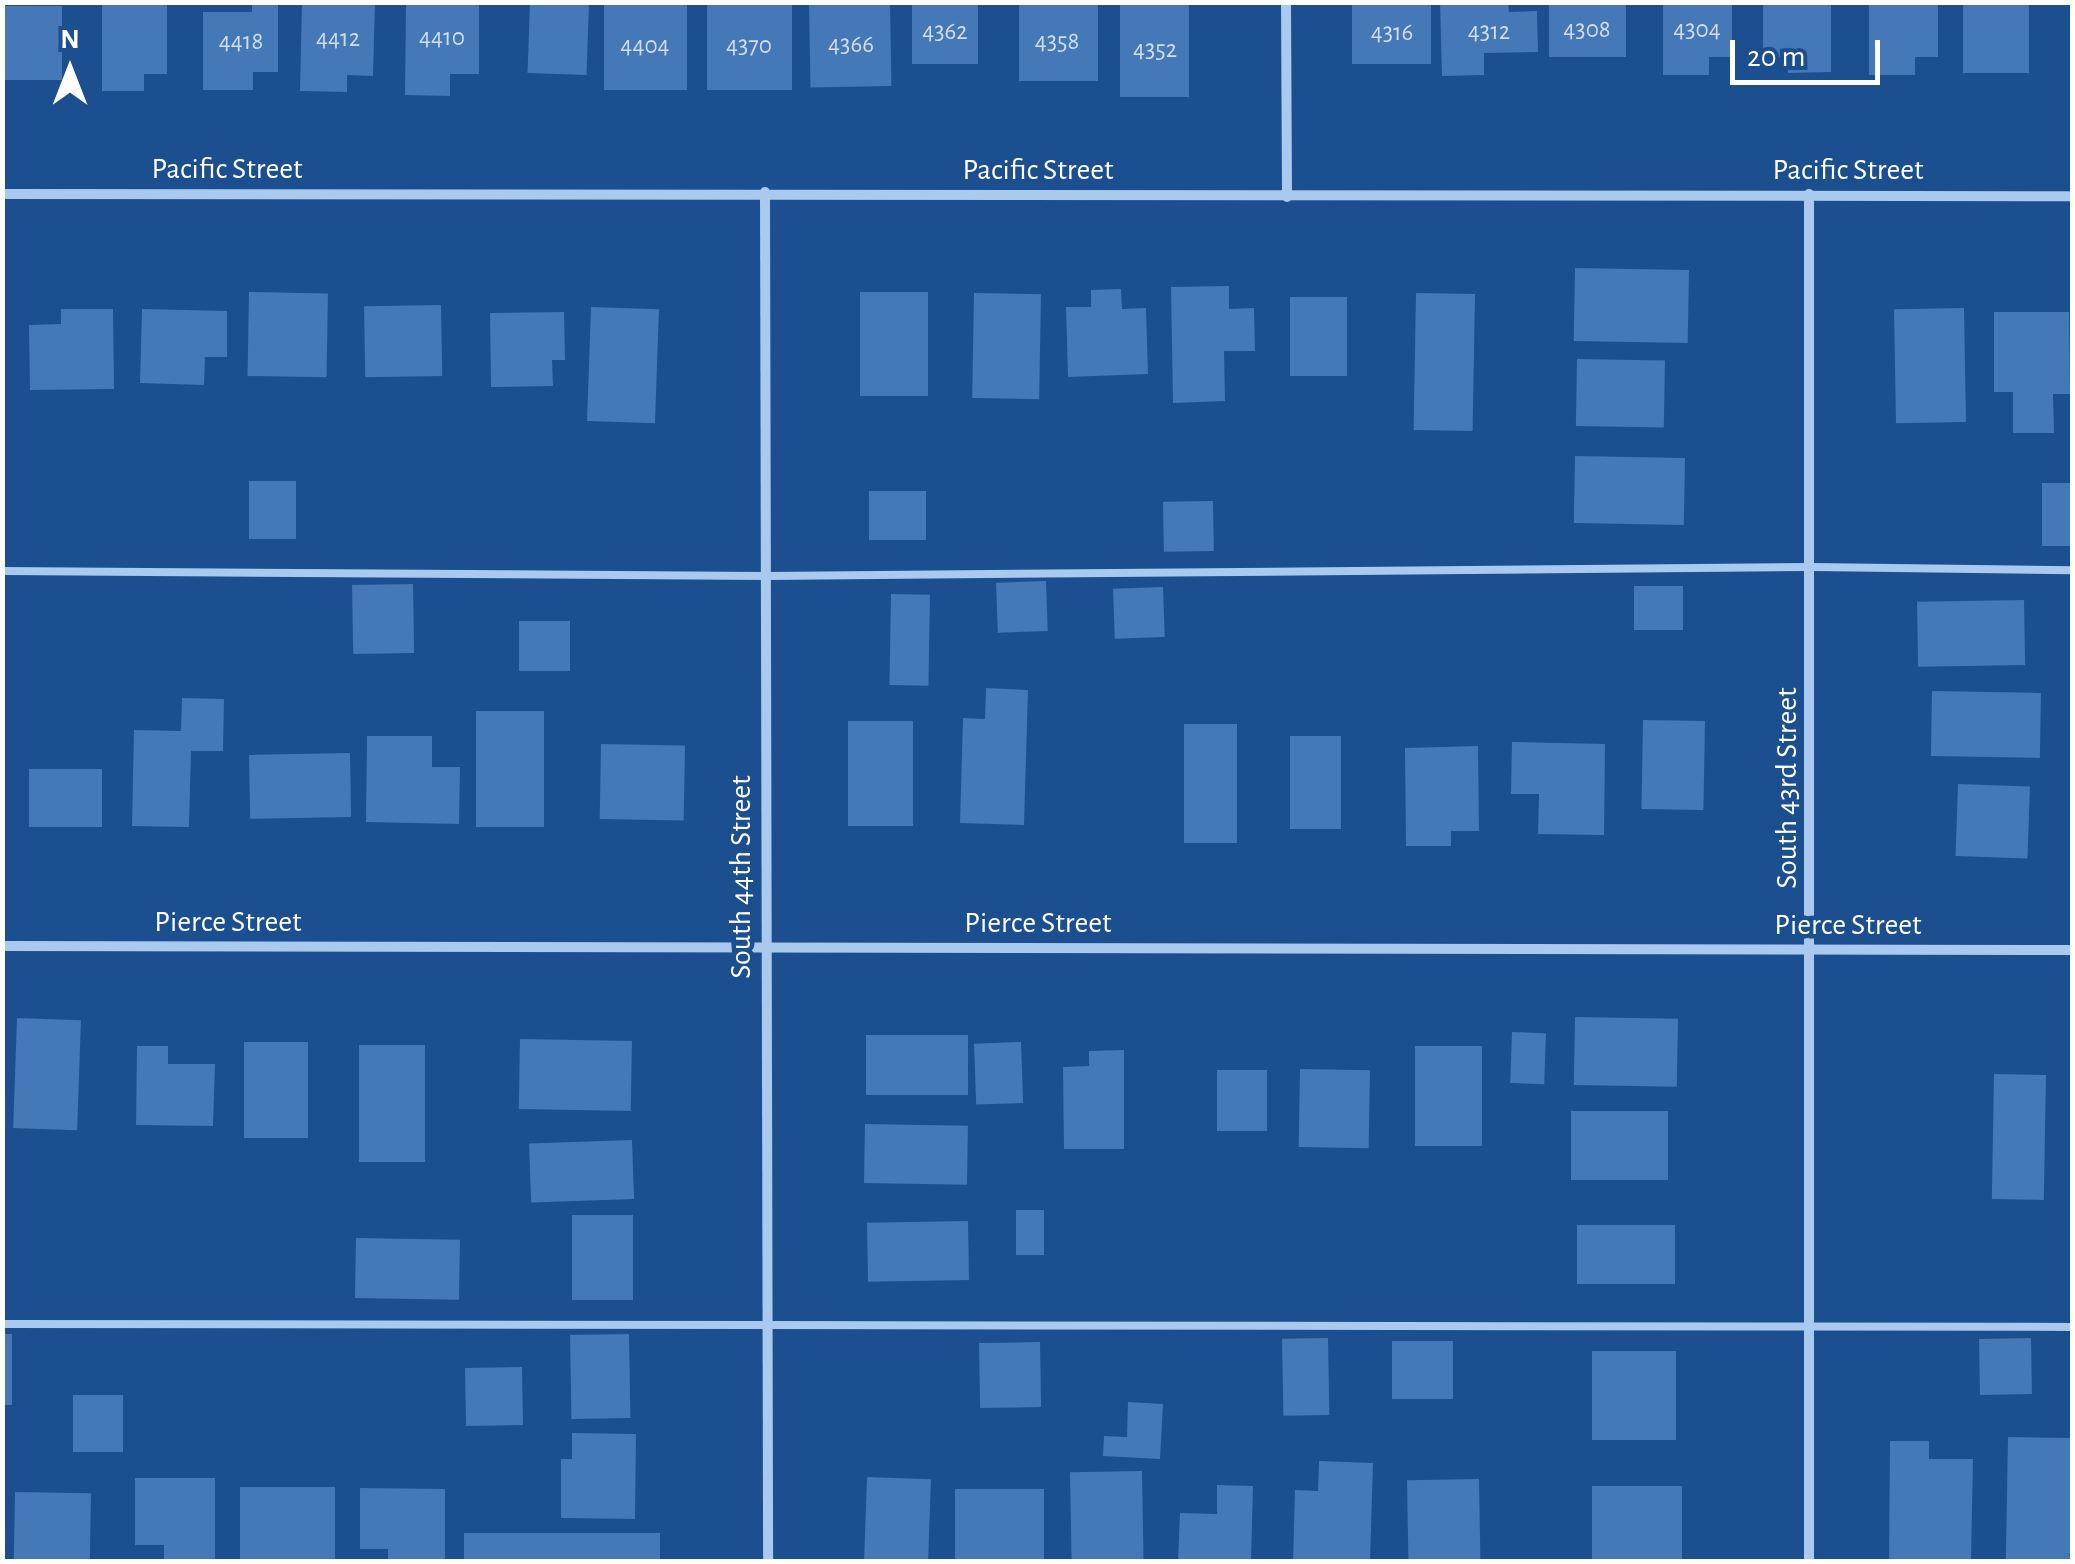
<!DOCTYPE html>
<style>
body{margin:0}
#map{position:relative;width:2075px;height:1564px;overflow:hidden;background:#1b4f8f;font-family:"Alegreya Sans",sans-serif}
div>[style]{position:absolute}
.building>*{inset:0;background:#4478b7;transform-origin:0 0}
.service>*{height:8px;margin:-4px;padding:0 4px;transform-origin:4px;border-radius:4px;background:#a9c9ee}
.minor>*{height:10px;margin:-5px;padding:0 5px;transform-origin:5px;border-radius:5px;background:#a9c9ee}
span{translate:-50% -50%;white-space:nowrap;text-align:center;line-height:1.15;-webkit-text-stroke:9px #1b4f8f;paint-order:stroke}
.number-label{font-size:25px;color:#d0dded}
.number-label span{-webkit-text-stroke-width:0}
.street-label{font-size:30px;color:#fff}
.frame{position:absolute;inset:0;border:5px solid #fff;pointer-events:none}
.north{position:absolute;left:20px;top:20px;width:100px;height:100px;-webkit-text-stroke:8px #1b4f8f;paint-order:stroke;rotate:0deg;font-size:28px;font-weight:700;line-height:40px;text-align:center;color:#fff}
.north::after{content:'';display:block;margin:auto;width:35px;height:45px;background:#fff;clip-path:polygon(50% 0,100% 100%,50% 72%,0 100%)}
.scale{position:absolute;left:1730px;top:40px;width:150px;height:45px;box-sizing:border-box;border:5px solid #fff;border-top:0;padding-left:12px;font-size:30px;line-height:35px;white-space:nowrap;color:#fff;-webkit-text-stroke:8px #1b4f8f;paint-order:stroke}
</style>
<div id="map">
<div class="building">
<div style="clip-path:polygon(102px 2px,167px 2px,167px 74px,144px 74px,144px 91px,102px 91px)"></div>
<div style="clip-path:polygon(252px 2px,278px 2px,278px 72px,253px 72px,253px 90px,203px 90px,203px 12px,252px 12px)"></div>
<div style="clip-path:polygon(302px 2px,375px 2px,373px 76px,347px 75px,347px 92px,300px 91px)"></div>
<div style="clip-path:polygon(406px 2px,479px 2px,479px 74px,450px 74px,450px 96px,405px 95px)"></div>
<div style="left:530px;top:2px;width:59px;height:71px;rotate:2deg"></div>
<div style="left:604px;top:2px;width:83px;height:88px"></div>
<div style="left:707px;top:2px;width:85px;height:88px"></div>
<div style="left:912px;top:2px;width:66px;height:62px"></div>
<div style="left:1019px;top:2px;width:79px;height:79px"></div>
<div style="left:1120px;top:2px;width:69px;height:95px"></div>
<div style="left:1352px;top:2px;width:79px;height:62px"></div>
<div style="clip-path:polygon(1440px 2px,1508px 2px,1509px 12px,1537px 11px,1538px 52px,1484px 53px,1484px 75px,1442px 76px)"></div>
<div style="left:1549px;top:2px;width:77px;height:55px"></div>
<div style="clip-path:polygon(1663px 2px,1732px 2px,1732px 57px,1709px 57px,1709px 75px,1663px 75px)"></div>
<div style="clip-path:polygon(1763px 2px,1831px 2px,1831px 72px,1788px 73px,1788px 57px,1763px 57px)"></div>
<div style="clip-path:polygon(1869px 2px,1938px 2px,1938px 57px,1915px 57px,1915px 75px,1869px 75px)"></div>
<div style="left:1963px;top:2px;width:66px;height:71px"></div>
<div style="left:890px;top:3px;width:83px;height:81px;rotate:89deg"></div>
<div style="left:2px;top:6px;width:60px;height:74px"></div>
<div style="left:1575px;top:268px;width:114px;height:73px;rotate:1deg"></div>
<div style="clip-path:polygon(1229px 286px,1229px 309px,1254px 308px,1255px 351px,1224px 351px,1225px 401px,1173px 403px,1171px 287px)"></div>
<div style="clip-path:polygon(1121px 289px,1122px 309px,1146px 308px,1148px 374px,1068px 377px,1066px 307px,1091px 307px,1091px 290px)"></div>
<div style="left:249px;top:292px;width:79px;height:84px;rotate:1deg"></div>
<div style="left:860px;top:292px;width:68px;height:104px"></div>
<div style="left:974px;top:293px;width:67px;height:105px;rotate:1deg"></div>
<div style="left:1416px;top:293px;width:59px;height:137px;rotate:1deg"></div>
<div style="left:1290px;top:297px;width:57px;height:79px"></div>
<div style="left:441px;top:305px;width:71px;height:77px;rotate:89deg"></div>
<div style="left:591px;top:307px;width:68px;height:114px;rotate:2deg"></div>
<div style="left:1964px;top:308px;width:114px;height:70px;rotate:89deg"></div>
<div style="clip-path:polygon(61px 309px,113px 309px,114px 389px,30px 390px,29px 325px,61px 324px)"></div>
<div style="clip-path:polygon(142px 309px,227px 311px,227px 357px,205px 357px,204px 385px,140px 383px)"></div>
<div style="clip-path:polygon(564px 312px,565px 360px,552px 360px,553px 386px,491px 387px,490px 313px)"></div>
<div style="clip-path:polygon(1994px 312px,2069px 312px,2070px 394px,2053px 394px,2054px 433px,2013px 433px,2013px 392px,1994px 392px)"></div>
<div style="left:1577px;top:359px;width:88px;height:67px;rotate:1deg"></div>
<div style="left:1575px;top:456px;width:110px;height:67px;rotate:1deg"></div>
<div style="left:249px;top:481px;width:47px;height:58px"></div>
<div style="left:2042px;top:483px;width:30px;height:63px"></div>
<div style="left:869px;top:491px;width:57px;height:49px"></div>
<div style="left:1213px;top:501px;width:50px;height:50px;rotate:89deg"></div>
<div style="left:1046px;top:581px;width:50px;height:50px;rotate:88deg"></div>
<div style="left:413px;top:584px;width:69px;height:61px;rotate:89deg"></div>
<div style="left:1634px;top:586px;width:49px;height:44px"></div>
<div style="left:1163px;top:587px;width:50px;height:50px;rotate:88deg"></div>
<div style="left:891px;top:594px;width:39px;height:91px;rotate:1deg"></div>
<div style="left:2024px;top:600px;width:65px;height:107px;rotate:89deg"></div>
<div style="left:519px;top:621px;width:51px;height:50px"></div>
<div style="clip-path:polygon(986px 688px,1028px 690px,1024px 825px,960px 823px,963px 718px,985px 719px)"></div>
<div style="left:1932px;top:691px;width:109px;height:65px;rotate:1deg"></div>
<div style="clip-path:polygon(182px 698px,224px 699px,223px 751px,191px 751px,189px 827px,132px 826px,134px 730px,181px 731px)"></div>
<div style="left:544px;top:711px;width:116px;height:68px;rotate:90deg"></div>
<div style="left:1643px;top:720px;width:62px;height:89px;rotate:1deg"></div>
<div style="left:848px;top:721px;width:65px;height:105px"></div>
<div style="left:1184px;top:724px;width:53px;height:119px"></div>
<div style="clip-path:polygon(367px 736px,432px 736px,432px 767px,460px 767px,459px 824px,366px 822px)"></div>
<div style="left:1290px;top:736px;width:51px;height:93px"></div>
<div style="clip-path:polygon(1512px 742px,1605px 744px,1604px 835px,1538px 834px,1539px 794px,1511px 794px)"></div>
<div style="left:601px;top:744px;width:84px;height:75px;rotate:1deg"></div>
<div style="clip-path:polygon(1478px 746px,1479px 831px,1451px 831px,1451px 846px,1406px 846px,1405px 748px)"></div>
<div style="left:350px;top:753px;width:64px;height:101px;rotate:89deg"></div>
<div style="left:29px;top:769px;width:73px;height:58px"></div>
<div style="left:1958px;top:784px;width:72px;height:72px;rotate:2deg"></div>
<div style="left:1575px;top:1017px;width:103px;height:68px;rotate:1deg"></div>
<div style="left:17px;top:1018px;width:64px;height:110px;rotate:2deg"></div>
<div style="left:1512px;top:1032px;width:34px;height:51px;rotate:2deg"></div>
<div style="left:968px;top:1035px;width:60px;height:102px;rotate:90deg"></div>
<div style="left:520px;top:1039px;width:112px;height:70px;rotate:1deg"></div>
<div style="left:244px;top:1042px;width:64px;height:96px"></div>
<div style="left:1021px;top:1042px;width:61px;height:47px;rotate:88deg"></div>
<div style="left:359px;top:1045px;width:66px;height:117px"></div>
<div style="clip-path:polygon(137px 1046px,168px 1046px,168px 1064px,215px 1064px,213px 1126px,136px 1125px)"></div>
<div style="left:1482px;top:1046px;width:100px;height:67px;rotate:90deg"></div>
<div style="clip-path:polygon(1124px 1050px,1124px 1149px,1064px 1149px,1063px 1067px,1089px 1066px,1089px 1051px)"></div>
<div style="left:1300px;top:1069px;width:70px;height:78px;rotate:1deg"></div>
<div style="left:1217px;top:1070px;width:50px;height:61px"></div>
<div style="left:1994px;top:1074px;width:52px;height:125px;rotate:1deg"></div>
<div style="left:1668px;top:1111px;width:69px;height:97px;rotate:90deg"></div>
<div style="left:865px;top:1124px;width:103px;height:59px;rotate:1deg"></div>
<div style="left:632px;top:1140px;width:59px;height:103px;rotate:88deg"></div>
<div style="left:1016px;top:1210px;width:28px;height:45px"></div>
<div style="left:572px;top:1215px;width:61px;height:85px"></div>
<div style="left:968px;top:1221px;width:59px;height:101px;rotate:89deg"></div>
<div style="left:1675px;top:1225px;width:59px;height:98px;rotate:90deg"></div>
<div style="left:356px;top:1238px;width:104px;height:60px;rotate:1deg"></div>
<div style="left:2px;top:1334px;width:10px;height:71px"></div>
<div style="left:629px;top:1334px;width:84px;height:59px;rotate:89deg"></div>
<div style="left:1328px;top:1338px;width:77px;height:46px;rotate:89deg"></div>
<div style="left:2031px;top:1338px;width:56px;height:52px;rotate:89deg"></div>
<div style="left:1453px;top:1341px;width:58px;height:61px;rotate:90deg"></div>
<div style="left:1040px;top:1342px;width:65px;height:61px;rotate:89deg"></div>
<div style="left:1676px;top:1351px;width:89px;height:84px;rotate:90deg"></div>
<div style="left:522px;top:1367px;width:58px;height:57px;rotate:89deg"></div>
<div style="left:73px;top:1395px;width:50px;height:57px"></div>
<div style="clip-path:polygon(1128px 1402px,1163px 1404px,1160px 1459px,1103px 1456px,1104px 1436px,1127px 1437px)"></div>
<div style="clip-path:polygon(572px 1433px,636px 1434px,635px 1519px,561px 1518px,561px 1459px,572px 1459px)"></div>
<div style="left:2008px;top:1437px;width:64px;height:125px;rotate:1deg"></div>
<div style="clip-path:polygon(1890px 1441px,1929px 1441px,1929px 1459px,1973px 1459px,1971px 1562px,1889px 1562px)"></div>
<div style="clip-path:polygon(1319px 1461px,1373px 1463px,1370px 1562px,1293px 1562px,1295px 1490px,1318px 1491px)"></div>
<div style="left:1142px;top:1471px;width:91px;height:72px;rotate:89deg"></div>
<div style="left:867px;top:1477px;width:64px;height:85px;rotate:2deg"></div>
<div style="clip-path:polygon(135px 1478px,215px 1478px,215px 1562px,164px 1562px,164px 1545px,135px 1545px)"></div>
<div style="left:1479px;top:1479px;width:83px;height:72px;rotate:89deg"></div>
<div style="clip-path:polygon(1217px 1485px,1253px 1486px,1251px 1562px,1178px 1562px,1180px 1513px,1217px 1514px)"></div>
<div style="left:1682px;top:1486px;width:76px;height:90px;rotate:90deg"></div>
<div style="left:240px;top:1487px;width:95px;height:75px"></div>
<div style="clip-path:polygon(360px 1488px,445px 1489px,445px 1560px,388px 1560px,388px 1549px,360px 1549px)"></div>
<div style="left:955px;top:1489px;width:89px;height:71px"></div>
<div style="left:15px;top:1492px;width:76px;height:70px;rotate:1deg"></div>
<div style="left:660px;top:1533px;width:29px;height:196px;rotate:90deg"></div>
</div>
<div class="service">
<div style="left:2px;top:571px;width:764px;rotate:0.37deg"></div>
<div style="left:766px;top:576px;width:1046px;rotate:-0.49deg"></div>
<div style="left:1812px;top:567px;width:260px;rotate:0.7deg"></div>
<div style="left:2px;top:1324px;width:2070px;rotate:0.08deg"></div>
</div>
<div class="minor">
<div style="left:1286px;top:2px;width:195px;rotate:89.7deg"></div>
<div style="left:765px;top:192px;width:1370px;rotate:89.87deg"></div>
<div style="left:2px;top:194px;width:2070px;rotate:0.06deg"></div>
<div style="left:1809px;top:194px;width:1368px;rotate:90deg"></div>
<div style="left:2px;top:946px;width:2070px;rotate:0.11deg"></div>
</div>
<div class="number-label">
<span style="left:1587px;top:30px">4308</span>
<span style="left:1697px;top:30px">4304</span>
<span style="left:945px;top:32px">4362</span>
<span style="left:1489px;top:32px">4312</span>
<span style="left:1392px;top:33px">4316</span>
<span style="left:442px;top:38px">4410</span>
<span style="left:338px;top:39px">4412</span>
<span style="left:241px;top:42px">4418</span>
<span style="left:1057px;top:42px">4358</span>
<span style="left:851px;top:45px">4366</span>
<span style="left:645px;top:46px">4404</span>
<span style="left:749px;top:46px">4370</span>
<span style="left:1155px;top:50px">4352</span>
</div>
<div class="street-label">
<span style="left:227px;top:169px">Pacific Street</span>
<span style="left:1038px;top:170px">Pacific Street</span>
<span style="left:1848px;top:170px">Pacific Street</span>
<span style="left:1787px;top:788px;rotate:-90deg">South 43rd Street</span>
<span style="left:741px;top:877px;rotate:-90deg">South 44th Street</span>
<span style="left:228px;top:922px">Pierce Street</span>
<span style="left:1038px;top:923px">Pierce Street</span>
<span style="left:1848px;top:925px">Pierce Street</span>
</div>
<div class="frame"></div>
<div class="north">N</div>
<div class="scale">20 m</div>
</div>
